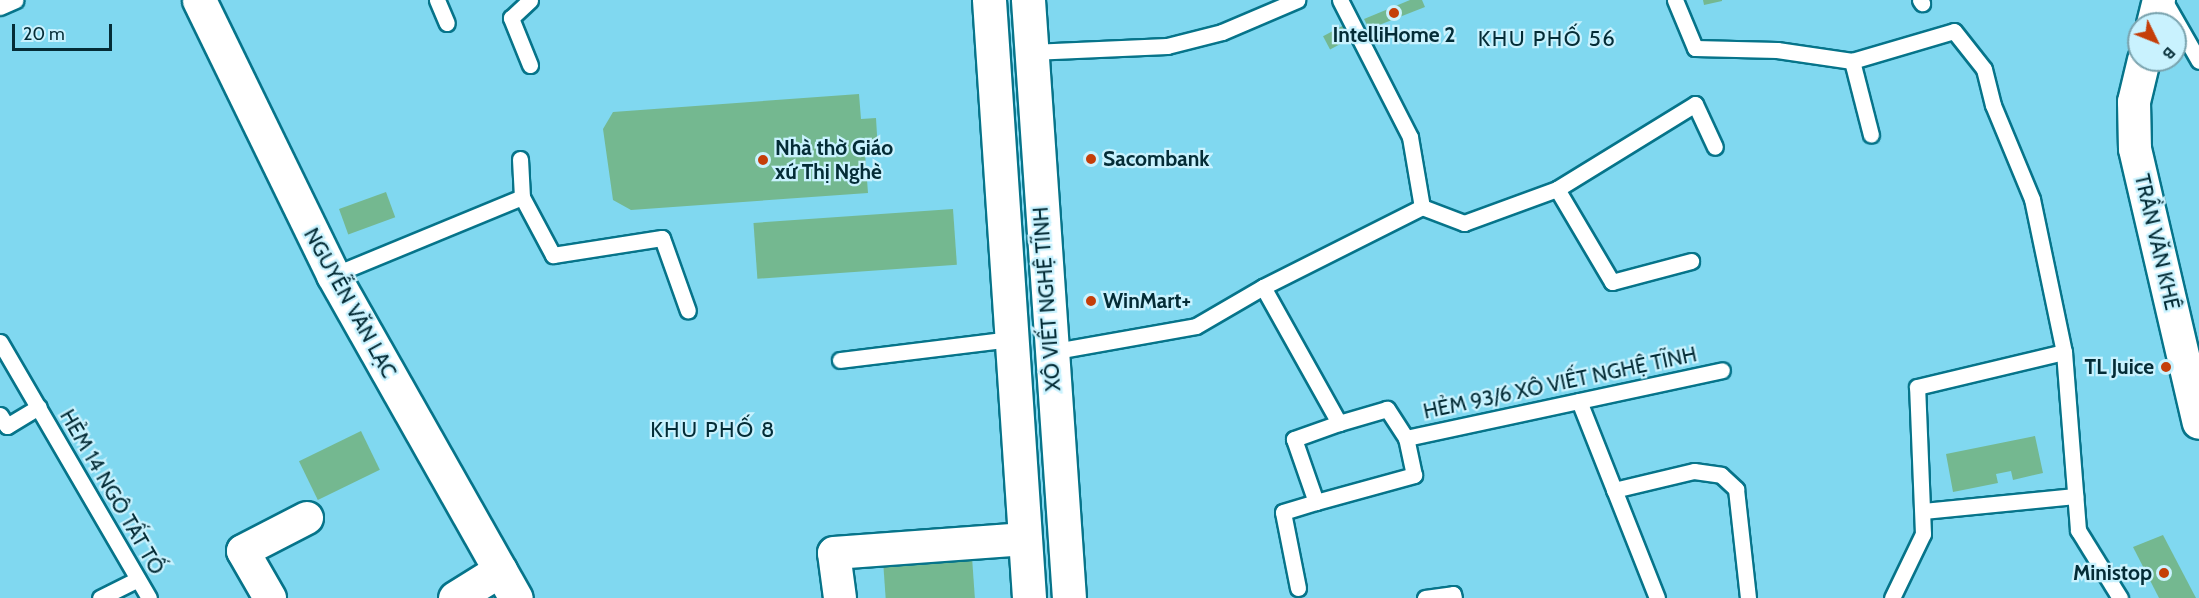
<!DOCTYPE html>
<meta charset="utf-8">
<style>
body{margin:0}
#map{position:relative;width:2199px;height:598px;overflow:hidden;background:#80d8f0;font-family:Cabin,sans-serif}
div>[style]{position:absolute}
.building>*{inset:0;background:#74b890;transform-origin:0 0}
.roads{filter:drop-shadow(2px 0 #06748a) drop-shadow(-2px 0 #06748a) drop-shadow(0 2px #06748a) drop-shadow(0 -2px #06748a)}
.lane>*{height:15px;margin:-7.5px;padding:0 7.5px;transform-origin:7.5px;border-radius:7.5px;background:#fff}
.street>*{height:32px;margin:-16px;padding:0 16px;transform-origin:16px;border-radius:16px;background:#fff}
.secondary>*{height:33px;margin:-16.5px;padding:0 16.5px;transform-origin:16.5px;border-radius:16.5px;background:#fff}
.primary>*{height:33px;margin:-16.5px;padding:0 16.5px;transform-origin:16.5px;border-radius:16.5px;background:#fff}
.dots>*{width:16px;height:16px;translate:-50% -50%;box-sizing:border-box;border:3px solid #c9f2fe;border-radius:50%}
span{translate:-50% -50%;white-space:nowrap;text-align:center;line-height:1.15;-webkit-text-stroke:4.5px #c9f2fe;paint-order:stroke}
.poi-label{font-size:21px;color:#042c36;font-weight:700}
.left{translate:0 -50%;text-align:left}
.right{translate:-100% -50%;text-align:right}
.street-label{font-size:21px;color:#042c36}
.neighbourhood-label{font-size:22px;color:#042c36;letter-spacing:1.5px}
.north{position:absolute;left:2127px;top:12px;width:60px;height:60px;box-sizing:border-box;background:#c9f2fe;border:2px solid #7aa3ae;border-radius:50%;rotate:133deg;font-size:16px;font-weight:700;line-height:24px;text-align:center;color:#042c36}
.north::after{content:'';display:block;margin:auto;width:21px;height:27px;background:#c53e09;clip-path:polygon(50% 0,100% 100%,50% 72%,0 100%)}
.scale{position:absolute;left:12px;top:24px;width:100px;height:27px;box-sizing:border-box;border:3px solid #042c36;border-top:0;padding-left:8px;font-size:18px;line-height:21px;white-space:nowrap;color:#042c36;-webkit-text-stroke:4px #c9f2fe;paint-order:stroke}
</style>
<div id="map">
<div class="building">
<div style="clip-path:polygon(1410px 0,1422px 0,1425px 7px,1369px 29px,1364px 19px)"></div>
<div style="clip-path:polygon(1703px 0,1722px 0,1722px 1px,1704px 5px)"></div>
<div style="left:1346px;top:24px;width:15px;height:26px;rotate:62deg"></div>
<div style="clip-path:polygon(859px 94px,861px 119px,876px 118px,878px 152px,865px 153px,868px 193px,631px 210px,613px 200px,603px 129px,613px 112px)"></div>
<div style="left:386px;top:192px;width:27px;height:50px;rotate:70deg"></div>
<div style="left:953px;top:209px;width:56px;height:200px;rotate:86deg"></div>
<div style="left:361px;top:431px;width:43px;height:69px;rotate:64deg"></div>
<div style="clip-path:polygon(2035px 436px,2043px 473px,2013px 480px,2011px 471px,1996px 474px,1998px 483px,1953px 492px,1946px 454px)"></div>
<div style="clip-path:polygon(2163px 535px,2196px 598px,2159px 598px,2133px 547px)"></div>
<div style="left:972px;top:557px;width:41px;height:89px;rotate:86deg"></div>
</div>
<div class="roads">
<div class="lane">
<div style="left:437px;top:0;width:25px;rotate:67deg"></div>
<div style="left:1340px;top:0;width:154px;rotate:62.9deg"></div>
<div style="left:1410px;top:137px;width:71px;rotate:80.3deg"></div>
<div style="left:1675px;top:0;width:52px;rotate:67.4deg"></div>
<div style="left:1695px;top:48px;width:82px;rotate:1.4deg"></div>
<div style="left:1777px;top:50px;width:76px;rotate:8.3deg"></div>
<div style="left:1852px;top:61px;width:106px;rotate:-16.4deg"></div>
<div style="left:1954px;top:31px;width:48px;rotate:51.7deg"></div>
<div style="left:1984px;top:69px;width:37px;rotate:76deg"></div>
<div style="left:1993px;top:105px;width:102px;rotate:67.5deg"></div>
<div style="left:2032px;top:199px;width:156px;rotate:78.2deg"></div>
<div style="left:2064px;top:352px;width:179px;rotate:85.5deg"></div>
<div style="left:2078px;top:530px;width:80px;rotate:58.3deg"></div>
<div style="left:1920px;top:0;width:4px;rotate:56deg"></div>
<div style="left:2164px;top:0;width:70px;rotate:60.2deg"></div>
<div style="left:0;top:7px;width:17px;rotate:-24deg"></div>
<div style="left:1031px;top:52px;width:136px;rotate:-2.5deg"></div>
<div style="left:1167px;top:46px;width:57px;rotate:-14.3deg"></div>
<div style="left:1222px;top:32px;width:82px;rotate:-23.1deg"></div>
<div style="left:1852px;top:61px;width:76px;rotate:75.6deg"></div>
<div style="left:530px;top:65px;width:51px;rotate:-112deg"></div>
<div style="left:511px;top:18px;width:26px;rotate:-43deg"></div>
<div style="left:520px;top:159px;width:38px;rotate:87deg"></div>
<div style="left:522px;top:197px;width:66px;rotate:61.9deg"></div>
<div style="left:553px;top:255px;width:110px;rotate:-8.9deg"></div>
<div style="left:662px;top:238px;width:77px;rotate:70.4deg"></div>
<div style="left:1557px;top:189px;width:108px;rotate:59.4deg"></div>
<div style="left:1612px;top:282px;width:82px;rotate:-14.9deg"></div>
<div style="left:333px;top:275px;width:204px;rotate:-22.4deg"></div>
<div style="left:1263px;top:287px;width:156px;rotate:60.8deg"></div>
<div style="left:1339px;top:423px;width:48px;rotate:160.4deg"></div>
<div style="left:1294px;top:439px;width:67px;rotate:70.8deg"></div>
<div style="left:1316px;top:502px;width:102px;rotate:-15.4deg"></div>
<div style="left:1414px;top:475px;width:38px;rotate:-102deg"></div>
<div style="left:1406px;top:438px;width:35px;rotate:-123deg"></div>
<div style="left:1387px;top:409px;width:50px;rotate:163.7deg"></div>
<div style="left:0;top:342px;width:296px;rotate:59.8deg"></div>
<div style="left:1050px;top:352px;width:148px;rotate:-10.1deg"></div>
<div style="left:1196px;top:326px;width:78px;rotate:-30.2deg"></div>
<div style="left:1263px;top:287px;width:178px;rotate:-26.7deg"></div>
<div style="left:1422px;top:207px;width:45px;rotate:20.9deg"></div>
<div style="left:1464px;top:223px;width:99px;rotate:-20.1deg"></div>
<div style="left:1557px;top:189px;width:162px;rotate:-31.6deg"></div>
<div style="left:1695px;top:104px;width:47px;rotate:65.1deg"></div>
<div style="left:840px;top:360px;width:173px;rotate:-7deg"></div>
<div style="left:1579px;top:401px;width:212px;rotate:68.4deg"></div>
<div style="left:0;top:415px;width:13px;rotate:58deg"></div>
<div style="left:7px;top:426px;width:37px;rotate:-31deg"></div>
<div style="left:1406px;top:438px;width:323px;rotate:-12.1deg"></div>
<div style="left:1614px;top:490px;width:82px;rotate:-13.4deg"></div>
<div style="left:1694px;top:471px;width:27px;rotate:8deg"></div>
<div style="left:1721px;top:475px;width:21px;rotate:43deg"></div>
<div style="left:1736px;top:489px;width:110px;rotate:83.7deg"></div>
<div style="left:1923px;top:511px;width:153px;rotate:-5.6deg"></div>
<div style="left:1298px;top:588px;width:77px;rotate:-101.2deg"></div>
<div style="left:1283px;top:512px;width:34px;rotate:-17deg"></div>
<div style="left:100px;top:598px;width:42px;rotate:-26.6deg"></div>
<div style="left:1425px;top:598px;width:28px;rotate:-8deg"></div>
<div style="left:1453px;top:594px;width:4px;rotate:76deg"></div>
<div style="left:1892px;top:598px;width:71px;rotate:-64.2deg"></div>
<div style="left:1923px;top:534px;width:147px;rotate:-92.3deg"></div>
<div style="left:1917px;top:387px;width:151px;rotate:-13.4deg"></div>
</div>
<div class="street">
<div style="left:2153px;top:24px;width:25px;rotate:-76deg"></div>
<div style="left:2144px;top:60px;width:43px;rotate:103.4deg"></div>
<div style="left:2134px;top:102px;width:47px;rotate:88.8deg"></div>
<div style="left:2135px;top:149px;width:281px;rotate:76.9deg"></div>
<div style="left:270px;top:598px;width:54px;rotate:-119.9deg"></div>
<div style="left:243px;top:551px;width:72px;rotate:-27.3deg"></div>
<div style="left:840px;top:598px;width:45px;rotate:-97.6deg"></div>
<div style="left:834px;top:553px;width:192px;rotate:-4.2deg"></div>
</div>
<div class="secondary">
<div style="left:199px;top:0;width:306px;rotate:64deg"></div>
<div style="left:333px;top:275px;width:371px;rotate:60.5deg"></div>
<div style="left:455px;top:598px;width:53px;rotate:-31.9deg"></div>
</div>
<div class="primary">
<div style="left:989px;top:0;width:599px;rotate:86.17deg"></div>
<div style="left:1028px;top:0;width:599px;rotate:86.08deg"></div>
</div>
</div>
<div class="dots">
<div style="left:1394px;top:13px;background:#c53e09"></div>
<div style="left:1091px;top:159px;background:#c53e09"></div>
<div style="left:763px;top:160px;background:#c53e09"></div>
<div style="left:1091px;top:301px;background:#c53e09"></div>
<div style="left:2166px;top:367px;background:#c53e09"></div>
<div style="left:2164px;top:573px;background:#c53e09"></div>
</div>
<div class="poi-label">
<span style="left:1394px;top:35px">IntelliHome 2</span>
<span class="left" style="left:775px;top:160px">Nhà thờ Giáo<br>xứ Thị Nghè</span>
<span class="left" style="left:1103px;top:159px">Sacombank</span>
<span class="left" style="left:1103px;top:301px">WinMart+</span>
<span class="right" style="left:2154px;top:367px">TL Juice</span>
<span class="right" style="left:2152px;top:573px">Ministop</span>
</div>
<div class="street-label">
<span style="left:2157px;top:242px;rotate:77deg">TRẦN VĂN KHÊ</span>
<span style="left:1047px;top:299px;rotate:-94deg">XÔ VIẾT NGHỆ TĨNH</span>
<span style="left:350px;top:303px;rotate:61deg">NGUYỄN VĂN LẠC</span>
<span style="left:1560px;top:383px;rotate:-12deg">HẺM 93/6 XÔ VIẾT NGHỆ TĨNH</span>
<span style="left:112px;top:492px;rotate:60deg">HẺM 14 NGÔ TẤT TỐ</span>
</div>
<div class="neighbourhood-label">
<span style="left:1547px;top:39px">KHU PHỐ 56</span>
<span style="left:713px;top:430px">KHU PHỐ 8</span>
</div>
<div class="north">B</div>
<div class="scale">20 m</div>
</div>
